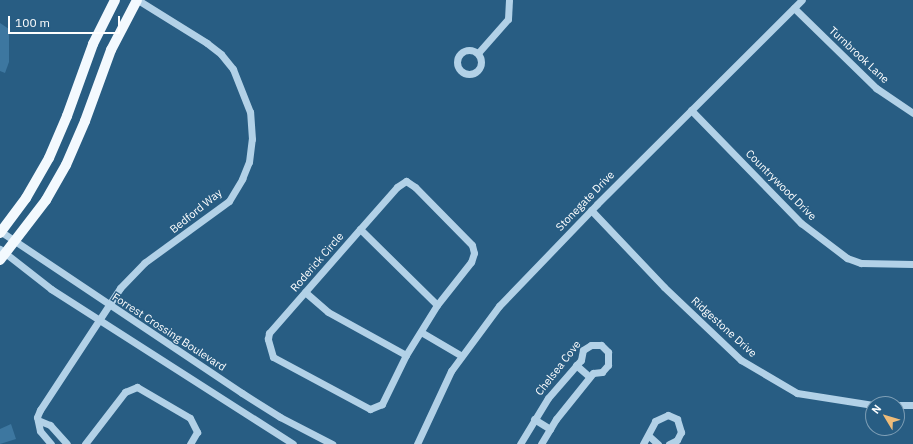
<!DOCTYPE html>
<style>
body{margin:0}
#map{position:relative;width:913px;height:444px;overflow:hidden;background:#285d83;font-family:"IBM Plex Sans",sans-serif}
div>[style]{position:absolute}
.green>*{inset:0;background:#3d77a0}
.minor>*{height:7px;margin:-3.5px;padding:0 3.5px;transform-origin:3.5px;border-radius:3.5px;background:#b2d1e7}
.minor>.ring{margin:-3.5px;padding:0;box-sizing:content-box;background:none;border:7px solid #b2d1e7;border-radius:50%}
.major>*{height:10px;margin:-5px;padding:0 5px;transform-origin:5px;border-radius:5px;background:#f3f9fe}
span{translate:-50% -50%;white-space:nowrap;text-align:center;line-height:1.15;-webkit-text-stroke:3px #285d83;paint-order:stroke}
.street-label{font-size:11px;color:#fff}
.north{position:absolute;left:865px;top:396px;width:40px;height:40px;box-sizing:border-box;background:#285d83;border:1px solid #7e9eb5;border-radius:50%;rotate:308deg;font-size:11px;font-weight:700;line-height:16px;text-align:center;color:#fff}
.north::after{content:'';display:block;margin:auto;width:14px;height:18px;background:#eebc79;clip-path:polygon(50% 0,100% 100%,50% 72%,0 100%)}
.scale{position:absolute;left:8px;top:16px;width:112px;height:18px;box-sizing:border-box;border:2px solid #fff;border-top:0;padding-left:5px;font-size:12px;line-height:14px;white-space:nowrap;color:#fff;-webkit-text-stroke:3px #285d83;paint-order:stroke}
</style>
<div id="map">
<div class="green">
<div style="clip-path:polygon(0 23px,9px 29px,9px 62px,5px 73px,0 71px)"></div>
<div style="clip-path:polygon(11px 424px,16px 439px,0 444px,0 429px)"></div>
</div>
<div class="minor">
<div style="left:794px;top:8px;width:115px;rotate:44.3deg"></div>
<div style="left:876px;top:88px;width:45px;rotate:34deg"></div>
<div class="ring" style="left:457px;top:50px;width:17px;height:17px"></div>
<div style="left:478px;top:53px;width:45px;rotate:-48.6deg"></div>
<div style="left:508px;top:19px;width:19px;rotate:-87deg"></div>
<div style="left:691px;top:110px;width:158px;rotate:45.8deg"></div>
<div style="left:801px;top:223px;width:58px;rotate:37.3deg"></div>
<div style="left:847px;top:258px;width:15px;rotate:20deg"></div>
<div style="left:861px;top:263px;width:52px;rotate:1.1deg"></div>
<div style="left:406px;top:181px;width:11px;rotate:34deg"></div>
<div style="left:415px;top:187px;width:81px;rotate:45.5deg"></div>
<div style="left:472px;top:245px;width:8px;rotate:76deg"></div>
<div style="left:474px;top:253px;width:9px;rotate:108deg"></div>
<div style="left:471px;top:262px;width:55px;rotate:128.3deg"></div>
<div style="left:437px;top:305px;width:59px;rotate:121.8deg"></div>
<div style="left:406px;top:355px;width:55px;rotate:116.1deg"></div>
<div style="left:382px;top:404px;width:13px;rotate:157deg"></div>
<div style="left:370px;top:409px;width:110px;rotate:-151.8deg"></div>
<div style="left:273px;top:357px;width:19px;rotate:-106deg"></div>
<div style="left:268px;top:339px;width:6px;rotate:-81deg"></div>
<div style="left:269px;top:333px;width:138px;rotate:-48.8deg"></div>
<div style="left:360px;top:229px;width:56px;rotate:-48.6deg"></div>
<div style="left:397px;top:187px;width:11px;rotate:-34deg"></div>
<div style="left:591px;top:210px;width:106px;rotate:46.5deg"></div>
<div style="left:664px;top:287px;width:106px;rotate:43.5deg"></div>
<div style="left:741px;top:360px;width:65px;rotate:30.5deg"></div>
<div style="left:797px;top:393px;width:77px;rotate:9deg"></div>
<div style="left:360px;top:229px;width:108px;rotate:44.6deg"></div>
<div style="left:0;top:231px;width:291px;rotate:33.8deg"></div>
<div style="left:242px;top:393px;width:45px;rotate:32.3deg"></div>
<div style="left:280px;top:417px;width:59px;rotate:27.4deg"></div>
<div style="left:0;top:249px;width:65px;rotate:38.1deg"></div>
<div style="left:51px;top:289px;width:287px;rotate:32.6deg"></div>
<div style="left:305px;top:292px;width:30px;rotate:41deg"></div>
<div style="left:328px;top:312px;width:89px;rotate:28.9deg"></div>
<div style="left:421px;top:332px;width:45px;rotate:30.5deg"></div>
<div style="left:576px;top:365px;width:18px;rotate:41deg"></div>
<div style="left:897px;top:405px;width:16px"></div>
<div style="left:534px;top:419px;width:19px;rotate:32deg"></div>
<div style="left:40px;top:421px;width:11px;rotate:22deg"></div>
<div style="left:50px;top:425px;width:25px;rotate:48deg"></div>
<div style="left:649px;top:436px;width:12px;rotate:42deg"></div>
<div style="left:51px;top:444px;width:17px;rotate:-130deg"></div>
<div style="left:40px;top:431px;width:14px;rotate:-102deg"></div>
<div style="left:37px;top:417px;width:8px;rotate:-67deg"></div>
<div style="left:40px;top:410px;width:146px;rotate:-56.7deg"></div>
<div style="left:120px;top:288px;width:35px;rotate:-46deg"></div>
<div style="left:144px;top:263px;width:105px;rotate:-36.1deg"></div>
<div style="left:229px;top:201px;width:26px;rotate:-59deg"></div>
<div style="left:242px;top:179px;width:18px;rotate:-68deg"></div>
<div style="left:249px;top:162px;width:23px;rotate:-83deg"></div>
<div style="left:252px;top:139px;width:27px;rotate:-94deg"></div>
<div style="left:250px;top:112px;width:46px;rotate:-111.6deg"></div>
<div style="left:233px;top:69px;width:19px;rotate:-129deg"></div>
<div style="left:221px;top:54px;width:18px;rotate:-142deg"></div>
<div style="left:207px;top:43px;width:81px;rotate:-148.1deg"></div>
<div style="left:85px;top:444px;width:66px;rotate:-52.4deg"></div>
<div style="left:125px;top:392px;width:13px;rotate:-23deg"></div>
<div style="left:137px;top:387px;width:61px;rotate:30.3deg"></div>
<div style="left:190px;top:418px;width:16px;rotate:63deg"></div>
<div style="left:197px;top:432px;width:14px;rotate:120deg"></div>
<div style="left:417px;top:444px;width:81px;rotate:-65deg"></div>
<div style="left:451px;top:371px;width:81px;rotate:-53.6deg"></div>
<div style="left:499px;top:306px;width:141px;rotate:-46.1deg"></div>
<div style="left:597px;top:204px;width:289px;rotate:-44.9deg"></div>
<div style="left:520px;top:444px;width:54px;rotate:-58.7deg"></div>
<div style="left:548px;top:398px;width:50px;rotate:-49deg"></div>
<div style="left:581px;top:360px;width:10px;rotate:-79deg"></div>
<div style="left:583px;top:350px;width:9px;rotate:-32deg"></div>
<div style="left:591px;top:345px;width:10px"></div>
<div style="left:601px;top:345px;width:10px;rotate:45deg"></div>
<div style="left:608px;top:352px;width:13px;rotate:90deg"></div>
<div style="left:608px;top:365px;width:9px;rotate:131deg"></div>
<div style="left:602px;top:372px;width:9px;rotate:174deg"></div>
<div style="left:593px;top:373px;width:59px;rotate:128.8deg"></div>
<div style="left:556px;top:419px;width:29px;rotate:121deg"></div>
<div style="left:643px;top:444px;width:26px;rotate:-62deg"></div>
<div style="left:655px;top:421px;width:14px;rotate:-25deg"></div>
<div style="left:668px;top:415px;width:10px;rotate:24deg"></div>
<div style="left:677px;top:419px;width:14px;rotate:73deg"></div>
<div style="left:681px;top:432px;width:9px;rotate:117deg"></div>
<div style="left:677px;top:440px;width:9px;rotate:153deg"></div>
</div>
<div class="major">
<div style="left:0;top:233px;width:44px;rotate:-53.4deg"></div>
<div style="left:26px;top:198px;width:46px;rotate:-60.1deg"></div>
<div style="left:49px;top:158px;width:46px;rotate:-66.8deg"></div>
<div style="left:67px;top:116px;width:77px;rotate:-70.1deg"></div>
<div style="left:93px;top:44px;width:49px;rotate:-63.4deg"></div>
<div style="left:0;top:260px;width:76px;rotate:-52.5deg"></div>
<div style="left:46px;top:200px;width:40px;rotate:-60.3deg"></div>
<div style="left:66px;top:165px;width:48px;rotate:-66.6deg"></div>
<div style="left:85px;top:121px;width:76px;rotate:-69.9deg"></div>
<div style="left:111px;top:50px;width:56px;rotate:-62.5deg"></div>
</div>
<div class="street-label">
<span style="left:859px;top:55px;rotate:43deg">Turnbrook Lane</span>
<span style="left:781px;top:185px;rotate:45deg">Countrywood Drive</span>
<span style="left:585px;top:201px;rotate:-46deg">Stonegate Drive</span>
<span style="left:196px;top:211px;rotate:-39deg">Bedford Way</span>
<span style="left:317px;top:262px;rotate:-49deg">Roderick Circle</span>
<span style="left:724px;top:327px;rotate:42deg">Ridgestone Drive</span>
<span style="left:169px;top:332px;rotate:33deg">Forrest Crossing Boulevard</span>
<span style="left:558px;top:368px;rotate:-52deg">Chelsea Cove</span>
</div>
<div class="north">N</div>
<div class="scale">100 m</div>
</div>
